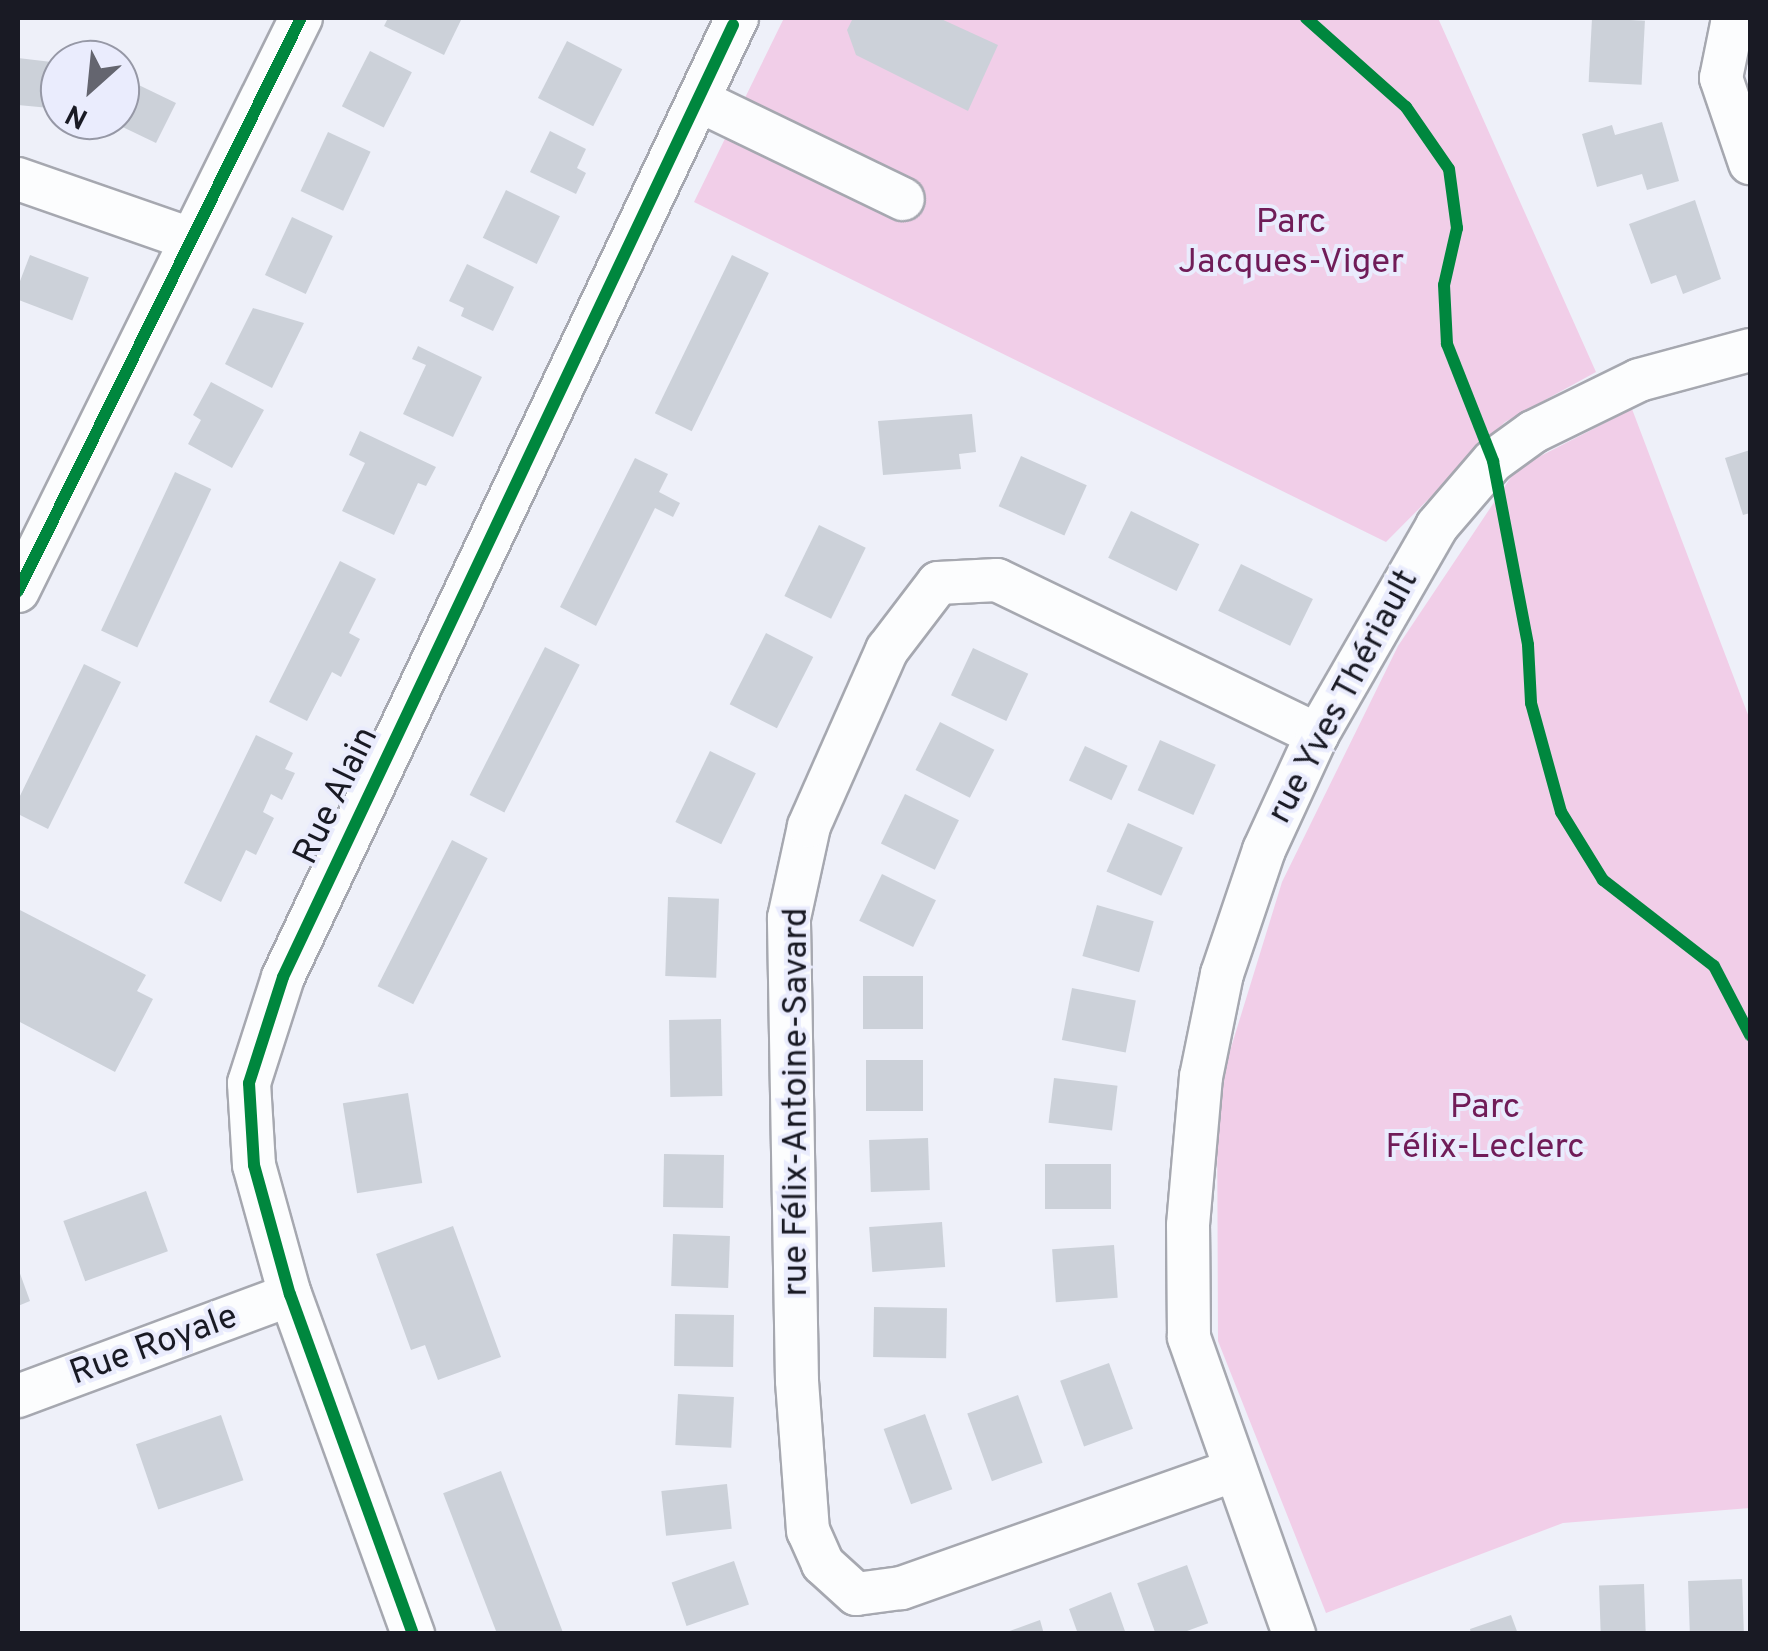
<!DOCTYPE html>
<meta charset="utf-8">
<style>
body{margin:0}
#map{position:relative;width:1768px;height:1651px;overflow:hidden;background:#eef0f9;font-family:Overpass,sans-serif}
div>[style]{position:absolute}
.green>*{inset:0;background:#f1cee8}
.building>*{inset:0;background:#ccd1d9;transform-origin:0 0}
.roads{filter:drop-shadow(2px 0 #a6a8b0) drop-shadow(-2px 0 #a6a8b0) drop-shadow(0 2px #a6a8b0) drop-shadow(0 -2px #a6a8b0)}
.minor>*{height:42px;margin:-21px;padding:0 21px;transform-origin:21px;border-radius:21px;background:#fcfdfe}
.cycleway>*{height:12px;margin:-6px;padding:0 6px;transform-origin:6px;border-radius:6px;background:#00873e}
span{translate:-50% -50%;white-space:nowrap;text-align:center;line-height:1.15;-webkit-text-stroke:8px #eaecfd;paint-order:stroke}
.park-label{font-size:35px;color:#701c58}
.street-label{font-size:35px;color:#191a24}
.frame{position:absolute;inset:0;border:20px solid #191a24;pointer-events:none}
.north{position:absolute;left:40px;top:40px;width:100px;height:100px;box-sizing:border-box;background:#eaecfd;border:2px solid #9698a6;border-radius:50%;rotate:207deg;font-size:28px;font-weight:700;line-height:40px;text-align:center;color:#191a24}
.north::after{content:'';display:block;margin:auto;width:35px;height:45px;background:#64656f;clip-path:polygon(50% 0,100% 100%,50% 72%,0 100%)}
</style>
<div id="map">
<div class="green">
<div style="clip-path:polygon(784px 18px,1438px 18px,1596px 372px,1505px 422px,1386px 542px,694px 202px)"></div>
<div style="clip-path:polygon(1632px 409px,1750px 720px,1750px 1508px,1563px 1523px,1326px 1613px,1218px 1341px,1217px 1093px,1282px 882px,1398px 646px,1517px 468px)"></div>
</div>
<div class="building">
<div style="clip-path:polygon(388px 18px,462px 18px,444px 55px,384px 26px)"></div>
<div style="clip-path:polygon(853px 18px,939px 18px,998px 45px,968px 111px,856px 55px,847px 30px)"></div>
<div style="left:1592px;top:18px;width:53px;height:64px;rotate:3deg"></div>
<div style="left:567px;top:41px;width:62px;height:64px;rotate:27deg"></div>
<div style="left:370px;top:51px;width:47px;height:62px;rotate:27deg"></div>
<div style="clip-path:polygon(18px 58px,60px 63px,60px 109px,18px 105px)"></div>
<div style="clip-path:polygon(120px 76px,176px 103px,156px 143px,108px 120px,120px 120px)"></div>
<div style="clip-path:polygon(1662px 122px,1679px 181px,1647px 190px,1642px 174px,1597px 187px,1582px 134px,1612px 125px,1615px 135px)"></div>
<div style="clip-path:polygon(550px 131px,586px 149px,577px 168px,586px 173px,576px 194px,530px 172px)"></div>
<div style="left:328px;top:132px;width:47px;height:65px;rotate:25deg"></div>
<div style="left:506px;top:190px;width:60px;height:53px;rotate:26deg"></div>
<div style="clip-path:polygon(1695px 200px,1721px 279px,1683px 294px,1676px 275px,1651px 284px,1629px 224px)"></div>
<div style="left:292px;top:217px;width:45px;height:64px;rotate:25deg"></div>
<div style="left:30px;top:255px;width:63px;height:46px;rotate:21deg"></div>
<div style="left:732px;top:255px;width:41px;height:176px;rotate:26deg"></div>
<div style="clip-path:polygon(467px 264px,514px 287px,493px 331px,461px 316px,464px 308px,449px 301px)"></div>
<div style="clip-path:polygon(253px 308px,304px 323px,272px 388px,225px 364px)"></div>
<div style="clip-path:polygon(418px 346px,482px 377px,453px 437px,403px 414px,426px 365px,412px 359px)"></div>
<div style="clip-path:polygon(211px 382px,264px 410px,232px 468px,188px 444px,201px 420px,193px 415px)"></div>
<div style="clip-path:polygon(972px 414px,976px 452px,959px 454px,961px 469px,883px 475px,878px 421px)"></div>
<div style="clip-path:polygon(360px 431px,436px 467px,426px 486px,418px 483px,394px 535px,342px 511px,365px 463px,349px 455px)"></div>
<div style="clip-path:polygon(1750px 450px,1750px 513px,1743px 515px,1725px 458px)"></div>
<div style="left:1021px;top:456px;width:72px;height:55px;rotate:24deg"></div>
<div style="clip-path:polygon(635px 458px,668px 474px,659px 492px,680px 503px,673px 517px,655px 508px,596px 626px,560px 607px)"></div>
<div style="left:175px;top:472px;width:40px;height:175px;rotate:25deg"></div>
<div style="left:1131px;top:511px;width:76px;height:52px;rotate:26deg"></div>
<div style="left:819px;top:525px;width:52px;height:79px;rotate:26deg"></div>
<div style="clip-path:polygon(340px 561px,376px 579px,349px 633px,360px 639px,341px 677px,332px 672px,307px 721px,269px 702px)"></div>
<div style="left:1241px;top:564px;width:80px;height:52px;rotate:26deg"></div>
<div style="left:766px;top:633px;width:53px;height:80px;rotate:27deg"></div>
<div style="left:545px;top:647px;width:39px;height:166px;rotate:27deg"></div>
<div style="left:973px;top:648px;width:61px;height:52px;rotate:25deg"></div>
<div style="clip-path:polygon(84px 664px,121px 682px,48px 829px,18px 814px,18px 800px)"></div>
<div style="left:940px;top:722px;width:61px;height:54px;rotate:27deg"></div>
<div style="clip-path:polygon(256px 735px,293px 753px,285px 769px,295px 773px,282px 800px,271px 794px,263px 812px,274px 818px,256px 855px,246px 850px,221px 902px,184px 883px)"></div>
<div style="left:1160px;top:740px;width:61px;height:55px;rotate:24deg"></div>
<div style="left:1085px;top:746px;width:47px;height:38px;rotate:25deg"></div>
<div style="left:710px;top:751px;width:51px;height:79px;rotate:26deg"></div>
<div style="left:905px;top:794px;width:60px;height:55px;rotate:26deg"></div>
<div style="left:1128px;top:823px;width:60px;height:53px;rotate:24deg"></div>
<div style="left:452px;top:840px;width:40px;height:164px;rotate:27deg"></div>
<div style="left:882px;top:874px;width:60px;height:52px;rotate:26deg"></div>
<div style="left:668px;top:897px;width:51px;height:79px;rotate:2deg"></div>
<div style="left:1097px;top:905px;width:59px;height:53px;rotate:16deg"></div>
<div style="clip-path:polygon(18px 909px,146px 975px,137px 991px,153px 999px,115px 1072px,18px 1021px)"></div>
<div style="left:863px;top:976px;width:60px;height:53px"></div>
<div style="left:1072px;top:988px;width:65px;height:53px;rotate:11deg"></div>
<div style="left:721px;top:1019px;width:77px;height:52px;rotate:89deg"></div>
<div style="left:866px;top:1060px;width:57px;height:51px"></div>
<div style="left:1054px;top:1078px;width:64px;height:45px;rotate:7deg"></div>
<div style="left:408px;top:1093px;width:91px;height:66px;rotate:81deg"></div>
<div style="left:928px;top:1138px;width:52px;height:59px;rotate:88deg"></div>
<div style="left:664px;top:1154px;width:60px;height:53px;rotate:1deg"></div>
<div style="left:1045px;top:1164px;width:66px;height:45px"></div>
<div style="left:146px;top:1191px;width:64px;height:88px;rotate:70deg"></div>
<div style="left:942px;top:1222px;width:45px;height:73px;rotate:86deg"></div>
<div style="clip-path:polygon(453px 1226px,501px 1357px,438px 1380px,425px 1345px,411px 1350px,376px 1254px)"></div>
<div style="left:673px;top:1234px;width:57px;height:52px;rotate:2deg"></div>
<div style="left:1114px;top:1245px;width:53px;height:62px;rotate:86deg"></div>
<div style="clip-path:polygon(18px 1268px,30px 1301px,18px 1306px)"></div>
<div style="left:874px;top:1307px;width:73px;height:50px;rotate:1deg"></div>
<div style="left:675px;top:1314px;width:59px;height:52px;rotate:1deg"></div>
<div style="left:1109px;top:1363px;width:70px;height:52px;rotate:70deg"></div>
<div style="left:678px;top:1394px;width:56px;height:51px;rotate:3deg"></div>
<div style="left:1018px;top:1395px;width:72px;height:54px;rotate:70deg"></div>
<div style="left:925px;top:1414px;width:80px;height:44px;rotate:70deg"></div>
<div style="left:221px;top:1415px;width:69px;height:90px;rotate:71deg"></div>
<div style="left:501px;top:1471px;width:174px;height:62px;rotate:69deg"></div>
<div style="left:727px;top:1484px;width:45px;height:66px;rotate:84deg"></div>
<div style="left:734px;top:1561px;width:46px;height:66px;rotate:71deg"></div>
<div style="left:1187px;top:1565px;width:62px;height:53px;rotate:70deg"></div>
<div style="left:1742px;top:1579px;width:55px;height:54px;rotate:88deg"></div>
<div style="left:1644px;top:1584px;width:50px;height:45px;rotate:88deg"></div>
<div style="clip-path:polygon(1111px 1592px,1126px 1634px,1078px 1634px,1069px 1609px)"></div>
<div style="clip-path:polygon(1511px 1615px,1518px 1634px,1471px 1634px,1470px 1629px)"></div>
<div style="clip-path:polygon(1040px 1620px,1044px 1634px,1004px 1634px,1004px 1633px)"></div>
</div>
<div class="roads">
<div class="minor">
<div style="left:1740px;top:18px;width:10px;rotate:143deg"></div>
<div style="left:1732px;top:24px;width:55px;rotate:101.5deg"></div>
<div style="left:1721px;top:78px;width:90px;rotate:71.2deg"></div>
<div style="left:702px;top:102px;width:223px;rotate:25.8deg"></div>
<div style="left:18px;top:179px;width:182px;rotate:19.2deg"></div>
<div style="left:18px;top:591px;width:639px;rotate:-63.72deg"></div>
<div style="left:18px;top:1396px;width:290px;rotate:-20.4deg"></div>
<div style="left:1235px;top:1470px;width:354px;rotate:160.5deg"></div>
<div style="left:901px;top:1588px;width:45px;rotate:172.4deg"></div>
<div style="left:856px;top:1594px;width:45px;rotate:-137.7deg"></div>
<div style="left:823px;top:1564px;width:36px;rotate:-114deg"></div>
<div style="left:808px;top:1531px;width:150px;rotate:-94.2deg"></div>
<div style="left:797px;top:1381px;width:463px;rotate:-91deg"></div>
<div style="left:789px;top:918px;width:94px;rotate:-77.7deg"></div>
<div style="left:809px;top:826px;width:193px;rotate:-66.1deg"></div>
<div style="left:887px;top:650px;width:84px;rotate:-52.7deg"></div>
<div style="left:938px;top:583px;width:59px;rotate:-2.9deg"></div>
<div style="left:997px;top:580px;width:356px;rotate:25.8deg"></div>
<div style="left:413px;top:1634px;width:361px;rotate:-109.9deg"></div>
<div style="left:290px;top:1295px;width:135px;rotate:-105.5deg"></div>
<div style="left:254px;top:1165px;width:82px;rotate:-93.5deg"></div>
<div style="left:249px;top:1083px;width:111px;rotate:-72.2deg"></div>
<div style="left:283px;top:977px;width:1061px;rotate:-64.67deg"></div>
<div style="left:1294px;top:1634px;width:315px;rotate:-109.5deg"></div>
<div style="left:1189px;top:1337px;width:112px;rotate:-90.5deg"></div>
<div style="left:1188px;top:1225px;width:149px;rotate:-85deg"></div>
<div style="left:1201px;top:1077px;width:105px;rotate:-78.5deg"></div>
<div style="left:1222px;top:974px;width:131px;rotate:-71.3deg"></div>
<div style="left:1264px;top:850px;width:127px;rotate:-65.3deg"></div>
<div style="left:1317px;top:735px;width:241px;rotate:-60.1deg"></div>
<div style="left:1437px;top:526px;width:86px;rotate:-49.3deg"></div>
<div style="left:1493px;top:461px;width:49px;rotate:-35.9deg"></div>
<div style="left:1533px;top:432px;width:118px;rotate:-26.1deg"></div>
<div style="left:1639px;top:380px;width:115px;rotate:-15.1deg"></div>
</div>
</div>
<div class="cycleway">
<div style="left:1306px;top:18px;width:134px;rotate:41.7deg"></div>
<div style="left:1406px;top:107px;width:75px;rotate:55.3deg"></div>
<div style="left:1449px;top:169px;width:60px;rotate:82.3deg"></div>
<div style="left:1457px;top:228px;width:58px;rotate:102.8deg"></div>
<div style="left:1444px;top:285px;width:59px;rotate:87.1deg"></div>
<div style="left:1447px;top:344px;width:126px;rotate:68.5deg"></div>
<div style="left:1493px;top:461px;width:187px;rotate:79.2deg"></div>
<div style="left:1528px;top:645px;width:58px;rotate:87deg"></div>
<div style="left:1531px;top:703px;width:113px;rotate:74.6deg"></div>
<div style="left:1561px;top:812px;width:80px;rotate:58.3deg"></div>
<div style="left:1603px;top:880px;width:140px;rotate:37.8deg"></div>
<div style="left:1714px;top:966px;width:78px;rotate:62.4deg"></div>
<div style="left:18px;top:591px;width:639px;rotate:-63.72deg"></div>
<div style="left:413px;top:1634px;width:361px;rotate:-109.9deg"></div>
<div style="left:290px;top:1295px;width:135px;rotate:-105.5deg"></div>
<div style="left:254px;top:1165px;width:82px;rotate:-93.5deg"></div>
<div style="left:249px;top:1083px;width:111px;rotate:-72.2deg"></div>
<div style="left:283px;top:977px;width:1053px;rotate:-64.7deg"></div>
</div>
<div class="park-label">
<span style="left:1291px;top:243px">Parc<br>Jacques-Viger</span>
<span style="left:1485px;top:1128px">Parc<br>Félix-Leclerc</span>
</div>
<div class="street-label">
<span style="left:1344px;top:697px;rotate:-62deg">rue Yves Thériault</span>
<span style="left:337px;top:796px;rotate:-64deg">Rue Alain</span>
<span style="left:797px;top:1102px;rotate:-90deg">rue Félix-Antoine-Savard</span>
<span style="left:154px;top:1346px;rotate:-20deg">Rue Royale</span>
</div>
<div class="frame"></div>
<div class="north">N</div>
</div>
